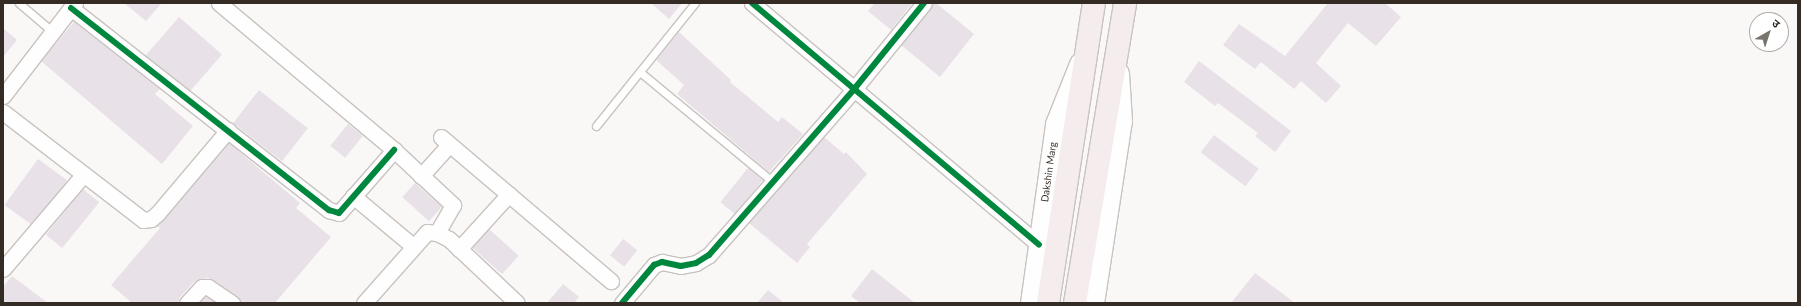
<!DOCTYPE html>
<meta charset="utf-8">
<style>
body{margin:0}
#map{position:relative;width:1801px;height:306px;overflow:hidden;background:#faf8f6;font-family:Lato,"Noto Sans Devanagari",sans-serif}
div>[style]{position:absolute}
.building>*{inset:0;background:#e8e1e7;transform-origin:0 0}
.roads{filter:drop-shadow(1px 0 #c8c3bf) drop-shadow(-1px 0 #c8c3bf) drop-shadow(0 1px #c8c3bf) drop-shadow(0 -1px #c8c3bf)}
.lane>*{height:7px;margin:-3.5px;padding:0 3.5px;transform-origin:3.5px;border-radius:3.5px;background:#fefefe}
.street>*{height:15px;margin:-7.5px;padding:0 7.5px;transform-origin:7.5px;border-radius:7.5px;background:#fefefe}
.secondary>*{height:21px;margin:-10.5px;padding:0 10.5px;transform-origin:10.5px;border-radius:10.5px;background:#fefefe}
.highway>*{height:22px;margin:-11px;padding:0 11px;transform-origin:11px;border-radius:11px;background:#f5eced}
.cycleway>*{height:6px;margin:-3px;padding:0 3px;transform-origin:3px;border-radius:3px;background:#00873e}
span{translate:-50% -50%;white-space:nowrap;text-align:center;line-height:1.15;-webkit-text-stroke:4px #fff;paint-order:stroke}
.street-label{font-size:10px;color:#342b25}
.frame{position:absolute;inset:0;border:4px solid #342b25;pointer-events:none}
.north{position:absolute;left:1749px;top:12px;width:40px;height:40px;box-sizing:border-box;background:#fff;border:1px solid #aeaaa8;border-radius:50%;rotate:39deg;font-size:11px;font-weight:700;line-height:16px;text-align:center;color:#342b25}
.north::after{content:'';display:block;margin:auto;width:14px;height:18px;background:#79736e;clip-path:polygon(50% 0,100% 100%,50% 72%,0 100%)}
</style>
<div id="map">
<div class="building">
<div style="clip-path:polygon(124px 3px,162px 3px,146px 21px)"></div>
<div style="clip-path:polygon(651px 3px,682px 3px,669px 19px)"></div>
<div style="clip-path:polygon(875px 3px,912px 3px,891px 30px,868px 11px)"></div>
<div style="clip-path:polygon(933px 3px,936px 3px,974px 34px,940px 77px,901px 45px)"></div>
<div style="clip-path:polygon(1328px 3px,1385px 3px,1401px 17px,1376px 46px,1348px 23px,1316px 63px,1341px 86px,1326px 103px,1301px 81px,1294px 89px,1261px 62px,1255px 69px,1223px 45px,1239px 24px,1285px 56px)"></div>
<div style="left:179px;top:17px;width:57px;height:51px;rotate:41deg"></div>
<div style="clip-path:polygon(74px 22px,160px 89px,155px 94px,193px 126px,162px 164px,41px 61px)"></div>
<div style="clip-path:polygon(3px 28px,17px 40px,3px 57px)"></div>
<div style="clip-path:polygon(679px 32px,731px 80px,730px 82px,778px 122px,782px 117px,803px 134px,769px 172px,677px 94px,684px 85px,656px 60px)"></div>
<div style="clip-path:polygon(1199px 61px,1291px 131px,1275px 152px,1255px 136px,1258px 133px,1218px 103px,1215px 106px,1184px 82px)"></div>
<div style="left:259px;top:90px;width:62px;height:42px;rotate:38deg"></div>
<div style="left:348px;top:124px;width:19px;height:28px;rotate:39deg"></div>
<div style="left:1214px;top:135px;width:56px;height:22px;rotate:37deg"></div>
<div style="clip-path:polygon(824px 137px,844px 154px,846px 152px,867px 174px,807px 244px,810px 247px,797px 263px,749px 223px)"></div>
<div style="clip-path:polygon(229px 143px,300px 203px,296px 208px,331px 237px,275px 303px,241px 303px,237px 296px,208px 278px,195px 281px,180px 297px,178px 303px,132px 303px,111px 285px,160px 228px,157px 226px)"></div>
<div style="left:38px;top:159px;width:36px;height:57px;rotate:36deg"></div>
<div style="left:748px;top:168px;width:19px;height:44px;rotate:39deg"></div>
<div style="left:415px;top:183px;width:36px;height:19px;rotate:42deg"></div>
<div style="left:83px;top:189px;width:21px;height:59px;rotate:39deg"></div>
<div style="left:489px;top:229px;width:40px;height:25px;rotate:42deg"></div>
<div style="left:623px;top:239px;width:18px;height:21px;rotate:38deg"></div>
<div style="clip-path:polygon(872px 269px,915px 303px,860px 303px,851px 296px)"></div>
<div style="clip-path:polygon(1255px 273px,1295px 303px,1231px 303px)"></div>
<div style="clip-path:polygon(12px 276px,48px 303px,3px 303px,3px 287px)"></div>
<div style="clip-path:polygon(563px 284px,579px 297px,574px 303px,547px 303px)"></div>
<div style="clip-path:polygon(768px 290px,784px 303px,757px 303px)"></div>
<div style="clip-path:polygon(206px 296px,216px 303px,199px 303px)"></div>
</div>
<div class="roads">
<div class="lane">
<div style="left:19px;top:3px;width:45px;rotate:40.5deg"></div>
<div style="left:640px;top:72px;width:173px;rotate:39.6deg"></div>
<div style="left:596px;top:126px;width:158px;rotate:-51.2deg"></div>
</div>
<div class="street">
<div style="left:219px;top:3px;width:229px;rotate:40deg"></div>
<div style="left:394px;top:150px;width:81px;rotate:43deg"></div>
<div style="left:453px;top:205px;width:32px;rotate:120deg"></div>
<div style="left:752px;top:3px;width:375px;rotate:40.1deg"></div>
<div style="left:71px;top:8px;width:328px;rotate:38.1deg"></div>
<div style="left:329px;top:210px;width:10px;rotate:17deg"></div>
<div style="left:339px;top:213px;width:84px;rotate:-48.9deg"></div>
<div style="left:3px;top:96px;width:118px;rotate:-52.3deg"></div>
<div style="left:3px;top:112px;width:177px;rotate:37.6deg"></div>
<div style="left:143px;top:220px;width:8px;rotate:-7deg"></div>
<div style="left:151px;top:219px;width:8px;rotate:-40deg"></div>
<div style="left:157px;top:214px;width:110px;rotate:-49.8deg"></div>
<div style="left:441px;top:137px;width:223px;rotate:40.3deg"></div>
<div style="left:421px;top:176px;width:42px;rotate:-47.9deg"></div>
<div style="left:353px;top:196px;width:78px;rotate:39.8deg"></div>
<div style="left:459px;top:249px;width:74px;rotate:-47.7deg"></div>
<div style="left:3px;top:269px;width:123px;rotate:-49.6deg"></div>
<div style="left:187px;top:303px;width:22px;rotate:-47deg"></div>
<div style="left:202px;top:287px;width:6px"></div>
<div style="left:208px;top:287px;width:29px;rotate:34deg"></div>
<div style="left:364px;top:303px;width:95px;rotate:-48.4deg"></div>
<div style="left:427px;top:232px;width:10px;rotate:6deg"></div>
<div style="left:437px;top:233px;width:13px;rotate:27deg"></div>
<div style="left:449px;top:239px;width:93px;rotate:43.3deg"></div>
<div style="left:622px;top:303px;width:50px;rotate:-49.9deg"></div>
<div style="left:654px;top:265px;width:9px;rotate:-21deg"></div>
<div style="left:662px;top:262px;width:19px;rotate:12deg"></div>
<div style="left:681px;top:266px;width:15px;rotate:-11deg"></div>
<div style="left:696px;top:263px;width:15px;rotate:-32deg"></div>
<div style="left:709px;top:255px;width:222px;rotate:-48.8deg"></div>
<div style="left:855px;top:88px;width:109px;rotate:-50.9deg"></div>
</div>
<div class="secondary">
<div style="left:1031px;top:303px;width:181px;rotate:-82deg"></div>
<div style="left:1056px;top:124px;width:65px;rotate:-68.2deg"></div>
<div style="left:1093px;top:303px;width:184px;rotate:-81.3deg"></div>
<div style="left:1121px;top:121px;width:48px;rotate:-93.6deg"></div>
</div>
<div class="highway">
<div style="left:1048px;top:303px;width:304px;rotate:-81.3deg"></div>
<div style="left:1075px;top:303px;width:304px;rotate:-80.5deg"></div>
</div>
</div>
<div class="cycleway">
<div style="left:752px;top:3px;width:375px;rotate:40.1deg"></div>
<div style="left:71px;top:8px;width:328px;rotate:38.1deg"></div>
<div style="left:329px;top:210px;width:10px;rotate:17deg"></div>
<div style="left:339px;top:213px;width:84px;rotate:-48.9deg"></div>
<div style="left:622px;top:303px;width:50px;rotate:-49.9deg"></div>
<div style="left:654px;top:265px;width:9px;rotate:-21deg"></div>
<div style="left:662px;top:262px;width:19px;rotate:12deg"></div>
<div style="left:681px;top:266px;width:15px;rotate:-11deg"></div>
<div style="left:696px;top:263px;width:15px;rotate:-32deg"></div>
<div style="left:709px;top:255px;width:222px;rotate:-48.8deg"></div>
<div style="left:855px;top:88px;width:109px;rotate:-50.9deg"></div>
</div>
<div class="street-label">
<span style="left:1049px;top:172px;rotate:-82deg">Dakshin Marg</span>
</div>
<div class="frame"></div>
<div class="north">उ</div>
</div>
